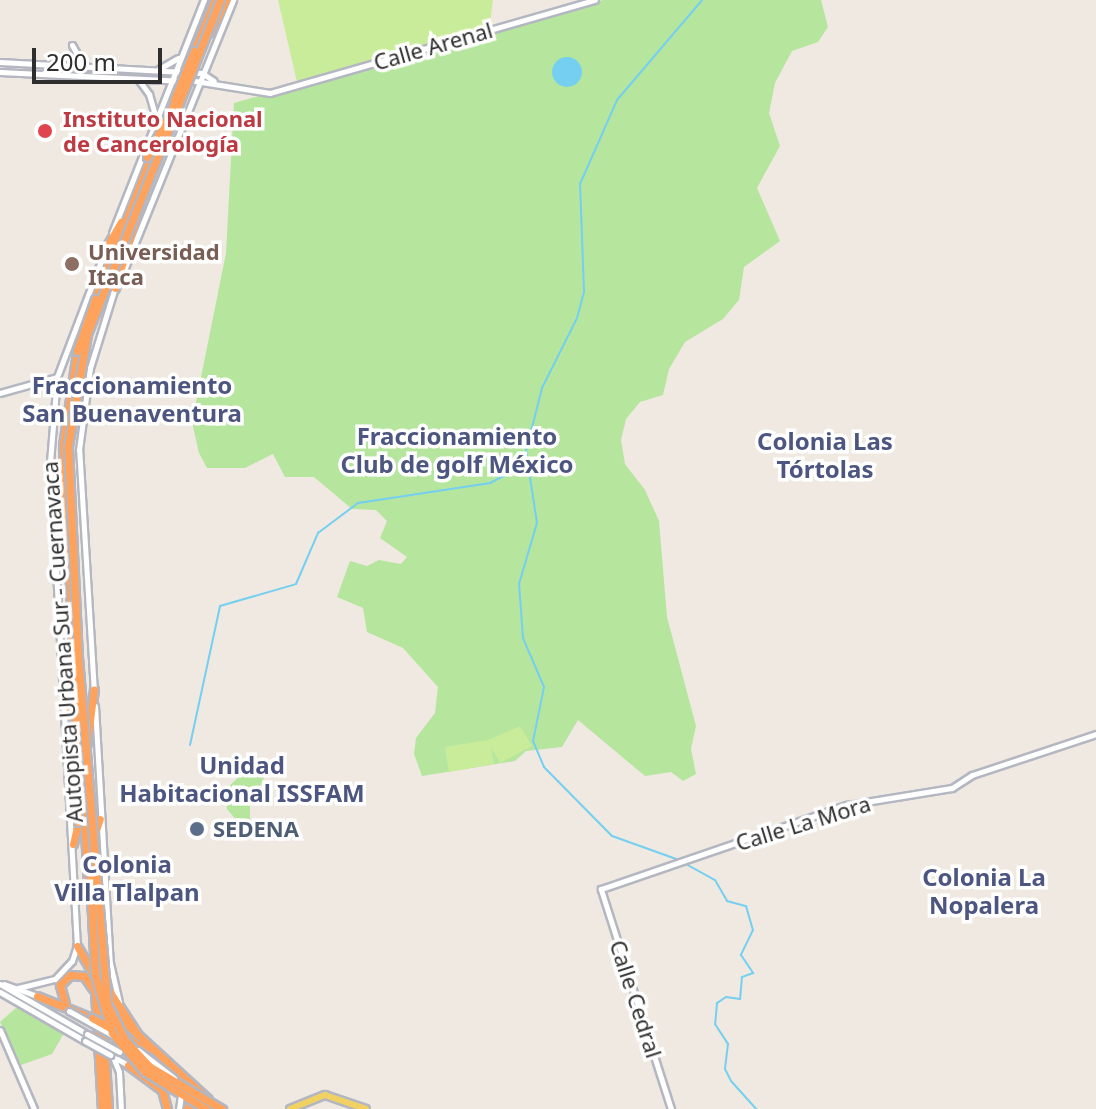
<!DOCTYPE html>
<meta charset="utf-8">
<style>
body{margin:0}
#map{position:relative;width:1096px;height:1109px;overflow:hidden;background:#efe9e1;font-family:"Noto Sans",sans-serif}
div>[style]{position:absolute}
.green>*{inset:0;background:#b6e59e}
.pitch>*{inset:0;background:#c9ec9a}
.water>*{inset:0;background:#75cff0}
.round{border-radius:50%}
.stream>*{height:2px;margin:-1px;padding:0 1px;transform-origin:1px;border-radius:1px;background:#75cff0}
.roads{filter:drop-shadow(2px 0 #b4b7c1) drop-shadow(-2px 0 #b4b7c1) drop-shadow(0 2px #b4b7c1) drop-shadow(0 -2px #b4b7c1)}
.secondary>*{height:5px;margin:-2.5px;padding:0 2.5px;transform-origin:2.5px;border-radius:2.5px;background:#fff}
.primary>*{height:6px;margin:-3px;padding:0 3px;transform-origin:3px;border-radius:3px;background:#f2d163}
.highway>*{height:7px;margin:-3.5px;padding:0 3.5px;transform-origin:3.5px;border-radius:3.5px;background:#ffa35c}
.bridges{filter:drop-shadow(2px 0 #b4b7c1) drop-shadow(-2px 0 #b4b7c1) drop-shadow(0 2px #b4b7c1) drop-shadow(0 -2px #b4b7c1)}
.secondary-bridge>*{height:5px;margin:-2.5px;padding:0 2.5px;transform-origin:2.5px;border-radius:2.5px;background:#fff}
.highway-bridge>*{height:7px;margin:-3.5px;padding:0 3.5px;transform-origin:3.5px;border-radius:3.5px;background:#ffa35c}
.dots>*{width:22px;height:22px;translate:-50% -50%;box-sizing:border-box;border:4px solid #fff;border-radius:50%}
span{translate:-50% -50%;white-space:nowrap;text-align:center;line-height:1.15;-webkit-text-stroke:7px #fff;paint-order:stroke}
.street-label{font-size:22px;color:#2e2e2e}
.health-label{font-size:22px;color:#be3a42;font-weight:700}
.left{translate:0 -50%;text-align:left}
.education-label{font-size:22px;color:#785e54;font-weight:700}
.service-label{font-size:22px;color:#4e5e75;font-weight:700}
.neighbourhood-label{font-size:24px;color:#4d5680;font-weight:700}
.scale{position:absolute;left:32px;top:48px;width:130px;height:36px;box-sizing:border-box;border:4px solid #2e2e2e;border-top:0;padding-left:10px;font-size:24px;line-height:28px;white-space:nowrap;color:#2e2e2e;-webkit-text-stroke:6px #fff;paint-order:stroke}
</style>
<div id="map">
<div class="green">
<div style="clip-path:polygon(603px 0,821px 0,828px 27px,818px 42px,792px 51px,775px 83px,769px 113px,780px 146px,757px 188px,780px 241px,744px 267px,739px 300px,723px 319px,685px 342px,669px 369px,663px 395px,640px 402px,626px 419px,621px 440px,625px 464px,645px 490px,659px 521px,667px 617px,696px 726px,691px 749px,696px 774px,683px 781px,671px 772px,645px 776px,578px 720px,562px 747px,526px 751px,515px 761px,422px 776px,414px 754px,416px 738px,435px 713px,438px 687px,403px 648px,367px 632px,363px 608px,337px 597px,350px 561px,367px 566px,379px 560px,401px 564px,407px 557px,380px 538px,387px 521px,376px 510px,352px 509px,314px 477px,285px 477px,273px 454px,245px 468px,207px 468px,199px 453px,192px 422px,226px 253px,234px 103px)"></div>
<div style="clip-path:polygon(254px 771px,266px 774px,250px 806px,250px 820px,257px 824px,250px 836px,227px 809px,224px 791px,242px 774px)"></div>
<div style="clip-path:polygon(17px 1007px,64px 1033px,52px 1054px,21px 1065px,0 1022px)"></div>
</div>
<div class="pitch">
<div style="clip-path:polygon(278px 0,493px 0,489px 30px,297px 82px)"></div>
<div style="clip-path:polygon(520px 726px,532px 746px,500px 763px,491px 747px,494px 764px,449px 772px,445px 747px,488px 740px)"></div>
</div>
<div class="water">
<div class="round" style="left:552px;top:57px;width:30px;height:30px"></div>
</div>
<div class="stream">
<div style="left:190px;top:745px;width:142px;rotate:-77.8deg"></div>
<div style="left:220px;top:606px;width:79px;rotate:-16.1deg"></div>
<div style="left:296px;top:584px;width:56px;rotate:-66.7deg"></div>
<div style="left:318px;top:533px;width:50px;rotate:-36.9deg"></div>
<div style="left:358px;top:503px;width:134px;rotate:-8.6deg"></div>
<div style="left:490px;top:483px;width:22px;rotate:-27deg"></div>
<div style="left:510px;top:473px;width:26px;rotate:-54deg"></div>
<div style="left:679px;top:860px;width:71px;rotate:-160.3deg"></div>
<div style="left:612px;top:836px;width:97px;rotate:-134.6deg"></div>
<div style="left:544px;top:767px;width:28px;rotate:-113deg"></div>
<div style="left:533px;top:741px;width:55px;rotate:-78.5deg"></div>
<div style="left:544px;top:687px;width:53px;rotate:-113.2deg"></div>
<div style="left:523px;top:638px;width:54px;rotate:-94.2deg"></div>
<div style="left:519px;top:584px;width:64px;rotate:-73.6deg"></div>
<div style="left:537px;top:523px;width:73px;rotate:-98.7deg"></div>
<div style="left:526px;top:451px;width:65px;rotate:-75.7deg"></div>
<div style="left:542px;top:388px;width:78px;rotate:-63.4deg"></div>
<div style="left:577px;top:318px;width:28px;rotate:-75deg"></div>
<div style="left:584px;top:291px;width:107px;rotate:-92.1deg"></div>
<div style="left:580px;top:184px;width:92px;rotate:-66.2deg"></div>
<div style="left:617px;top:100px;width:131px;rotate:-49.6deg"></div>
<div style="left:684px;top:863px;width:35px;rotate:29deg"></div>
<div style="left:715px;top:880px;width:24px;rotate:60deg"></div>
<div style="left:727px;top:901px;width:20px;rotate:15deg"></div>
<div style="left:746px;top:906px;width:25px;rotate:74deg"></div>
<div style="left:753px;top:930px;width:28px;rotate:116deg"></div>
<div style="left:741px;top:955px;width:22px;rotate:56deg"></div>
<div style="left:753px;top:973px;width:12px;rotate:160deg"></div>
<div style="left:742px;top:977px;width:22px;rotate:95deg"></div>
<div style="left:740px;top:999px;width:14px;rotate:-172deg"></div>
<div style="left:726px;top:997px;width:11px;rotate:146deg"></div>
<div style="left:717px;top:1003px;width:21px;rotate:95deg"></div>
<div style="left:715px;top:1024px;width:24px;rotate:57deg"></div>
<div style="left:728px;top:1044px;width:25px;rotate:97deg"></div>
<div style="left:725px;top:1069px;width:13px;rotate:63deg"></div>
<div style="left:731px;top:1081px;width:38px;rotate:48deg"></div>
</div>
<div class="roads">
<div class="secondary">
<div style="left:72px;top:45px;width:26px;rotate:61deg"></div>
<div style="left:0;top:62px;width:202px;rotate:3.1deg"></div>
<div style="left:202px;top:73px;width:14px;rotate:34deg"></div>
<div style="left:159px;top:69px;width:22px;rotate:-30deg"></div>
<div style="left:0;top:72px;width:185px;rotate:2.8deg"></div>
<div style="left:138px;top:79px;width:19px;rotate:54deg"></div>
<div style="left:149px;top:94px;width:22px;rotate:74deg"></div>
<div style="left:195px;top:81px;width:76px;rotate:9.1deg"></div>
<div style="left:270px;top:93px;width:338px;rotate:-16deg"></div>
<div style="left:112px;top:233px;width:251px;rotate:-68.5deg"></div>
<div style="left:122px;top:275px;width:297px;rotate:-68deg"></div>
<div style="left:0;top:393px;width:59px;rotate:-15.7deg"></div>
<div style="left:94px;top:692px;width:242px;rotate:-93.5deg"></div>
<div style="left:79px;top:450px;width:83px;rotate:-82.4deg"></div>
<div style="left:90px;top:368px;width:85px;rotate:-72.8deg"></div>
<div style="left:95px;top:706px;width:257px;rotate:86.7deg"></div>
<div style="left:110px;top:963px;width:40px;rotate:77deg"></div>
<div style="left:0;top:984px;width:100px;rotate:29.9deg"></div>
<div style="left:4px;top:984px;width:37px;rotate:20deg"></div>
<div style="left:18px;top:988px;width:38px;rotate:-14deg"></div>
<div style="left:55px;top:979px;width:25px;rotate:-47deg"></div>
<div style="left:72px;top:961px;width:16px;rotate:-72deg"></div>
<div style="left:77px;top:946px;width:485px;rotate:-93.2deg"></div>
<div style="left:50px;top:462px;width:85px;rotate:-85.3deg"></div>
<div style="left:57px;top:377px;width:143px;rotate:-69.2deg"></div>
<div style="left:0;top:992px;width:98px;rotate:30deg"></div>
<div style="left:0;top:1030px;width:86px;rotate:66.7deg"></div>
<div style="left:110px;top:1055px;width:23px;rotate:29deg"></div>
<div style="left:113px;top:1057px;width:16px;rotate:68deg"></div>
<div style="left:119px;top:1072px;width:37px;rotate:87deg"></div>
<div style="left:671px;top:1109px;width:231px;rotate:-107.7deg"></div>
<div style="left:601px;top:889px;width:260px;rotate:-18.9deg"></div>
<div style="left:847px;top:805px;width:106px;rotate:-9.2deg"></div>
<div style="left:952px;top:788px;width:24px;rotate:-33deg"></div>
<div style="left:972px;top:775px;width:131px;rotate:-18.3deg"></div>
</div>
<div class="primary">
<div style="left:290px;top:1109px;width:38px;rotate:-22deg"></div>
<div style="left:325px;top:1095px;width:43px;rotate:18.9deg"></div>
</div>
<div class="highway">
<div style="left:210px;top:32px;width:36px;rotate:-63deg"></div>
<div style="left:194px;top:51px;width:55px;rotate:-67.6deg"></div>
<div style="left:107px;top:246px;width:28px;rotate:-60deg"></div>
<div style="left:115px;top:288px;width:83px;rotate:-73.1deg"></div>
<div style="left:93px;top:304px;width:163px;rotate:-68.5deg"></div>
<div style="left:73px;top:648px;width:203px;rotate:-92.8deg"></div>
<div style="left:63px;top:445px;width:100px;rotate:-81.4deg"></div>
<div style="left:62px;top:690px;width:29px;rotate:68deg"></div>
<div style="left:79px;top:732px;width:151px;rotate:86.6deg"></div>
<div style="left:87px;top:743px;width:54px;rotate:-82.6deg"></div>
<div style="left:94px;top:836px;width:18px;rotate:-71deg"></div>
<div style="left:73px;top:844px;width:23px;rotate:-77deg"></div>
<div style="left:77px;top:946px;width:34px;rotate:60deg"></div>
<div style="left:98px;top:970px;width:22px;rotate:74deg"></div>
<div style="left:94px;top:975px;width:134px;rotate:86.6deg"></div>
<div style="left:108px;top:989px;width:55px;rotate:56.9deg"></div>
<div style="left:37px;top:996px;width:59px;rotate:21.8deg"></div>
<div style="left:101px;top:1000px;width:109px;rotate:86.3deg"></div>
<div style="left:65px;top:1003px;width:19px;rotate:-106deg"></div>
<div style="left:60px;top:985px;width:14px;rotate:-45deg"></div>
<div style="left:70px;top:975px;width:14px;rotate:4deg"></div>
<div style="left:84px;top:976px;width:16px;rotate:55deg"></div>
<div style="left:114px;top:1013px;width:127px;rotate:42.5deg"></div>
<div style="left:124px;top:1036px;width:27px;rotate:33deg"></div>
<div style="left:128px;top:1065px;width:42px;rotate:36.3deg"></div>
<div style="left:162px;top:1090px;width:20px;rotate:75deg"></div>
<div style="left:180px;top:1109px;width:17px;rotate:-10deg"></div>
</div>
</div>
<div class="bridges">
<div class="secondary-bridge">
<div style="left:69px;top:1011px;width:49px;rotate:29.2deg"></div>
<div style="left:87px;top:1034px;width:37px;rotate:29deg"></div>
<div style="left:85px;top:1041px;width:29px;rotate:29deg"></div>
<div style="left:138px;top:1050px;width:46px;rotate:37.9deg"></div>
<div style="left:179px;top:1109px;width:15px;rotate:-82deg"></div>
</div>
<div class="highway-bridge">
<div style="left:220px;top:0;width:360px;rotate:111.7deg"></div>
<div style="left:87px;top:335px;width:113px;rotate:99.7deg"></div>
<div style="left:68px;top:446px;width:211px;rotate:87.3deg"></div>
<div style="left:78px;top:657px;width:348px;rotate:85.2deg"></div>
<div style="left:107px;top:1004px;width:40px;rotate:63.4deg"></div>
<div style="left:125px;top:1040px;width:35px;rotate:47deg"></div>
<div style="left:149px;top:1066px;width:85px;rotate:30.5deg"></div>
<div style="left:174px;top:100px;width:53px;rotate:-67.8deg"></div>
<div style="left:147px;top:157px;width:66px;rotate:-63deg"></div>
<div style="left:77px;top:351px;width:55px;rotate:-70.9deg"></div>
<div style="left:74px;top:645px;width:177px;rotate:88.7deg"></div>
<div style="left:90px;top:878px;width:97px;rotate:87deg"></div>
<div style="left:95px;top:975px;width:60px;rotate:73.7deg"></div>
<div style="left:112px;top:1033px;width:50px;rotate:49.9deg"></div>
<div style="left:144px;top:1071px;width:73px;rotate:31.5deg"></div>
<div style="left:92px;top:1018px;width:21px;rotate:29deg"></div>
</div>
</div>
<div class="dots">
<div style="left:45px;top:131px;background:#e0444e"></div>
<div style="left:72px;top:264px;background:#8d6e63"></div>
<div style="left:197px;top:829px;background:#5c6f8a"></div>
</div>
<div class="street-label">
<span style="left:433px;top:46px;rotate:-16deg">Calle Arenal</span>
<span style="left:62px;top:642px;rotate:-94deg">Autopista Urbana Sur - Cuernavaca</span>
<span style="left:803px;top:823px;rotate:-17deg">Calle La Mora</span>
<span style="left:636px;top:999px;rotate:72deg">Calle Cedral</span>
</div>
<div class="health-label">
<span class="left" style="left:63px;top:131px">Instituto Nacional<br>de Cancerología</span>
</div>
<div class="education-label">
<span class="left" style="left:88px;top:264px">Universidad<br>Itaca</span>
</div>
<div class="service-label">
<span class="left" style="left:213px;top:829px">SEDENA</span>
</div>
<div class="neighbourhood-label">
<span style="left:132px;top:399px">Fraccionamiento<br>San Buenaventura</span>
<span style="left:457px;top:450px">Fraccionamiento<br>Club de golf México</span>
<span style="left:825px;top:455px">Colonia Las<br>Tórtolas</span>
<span style="left:242px;top:779px">Unidad<br>Habitacional ISSFAM</span>
<span style="left:127px;top:878px">Colonia<br>Villa Tlalpan</span>
<span style="left:984px;top:891px">Colonia La<br>Nopalera</span>
</div>
<div class="scale">200 m</div>
</div>
